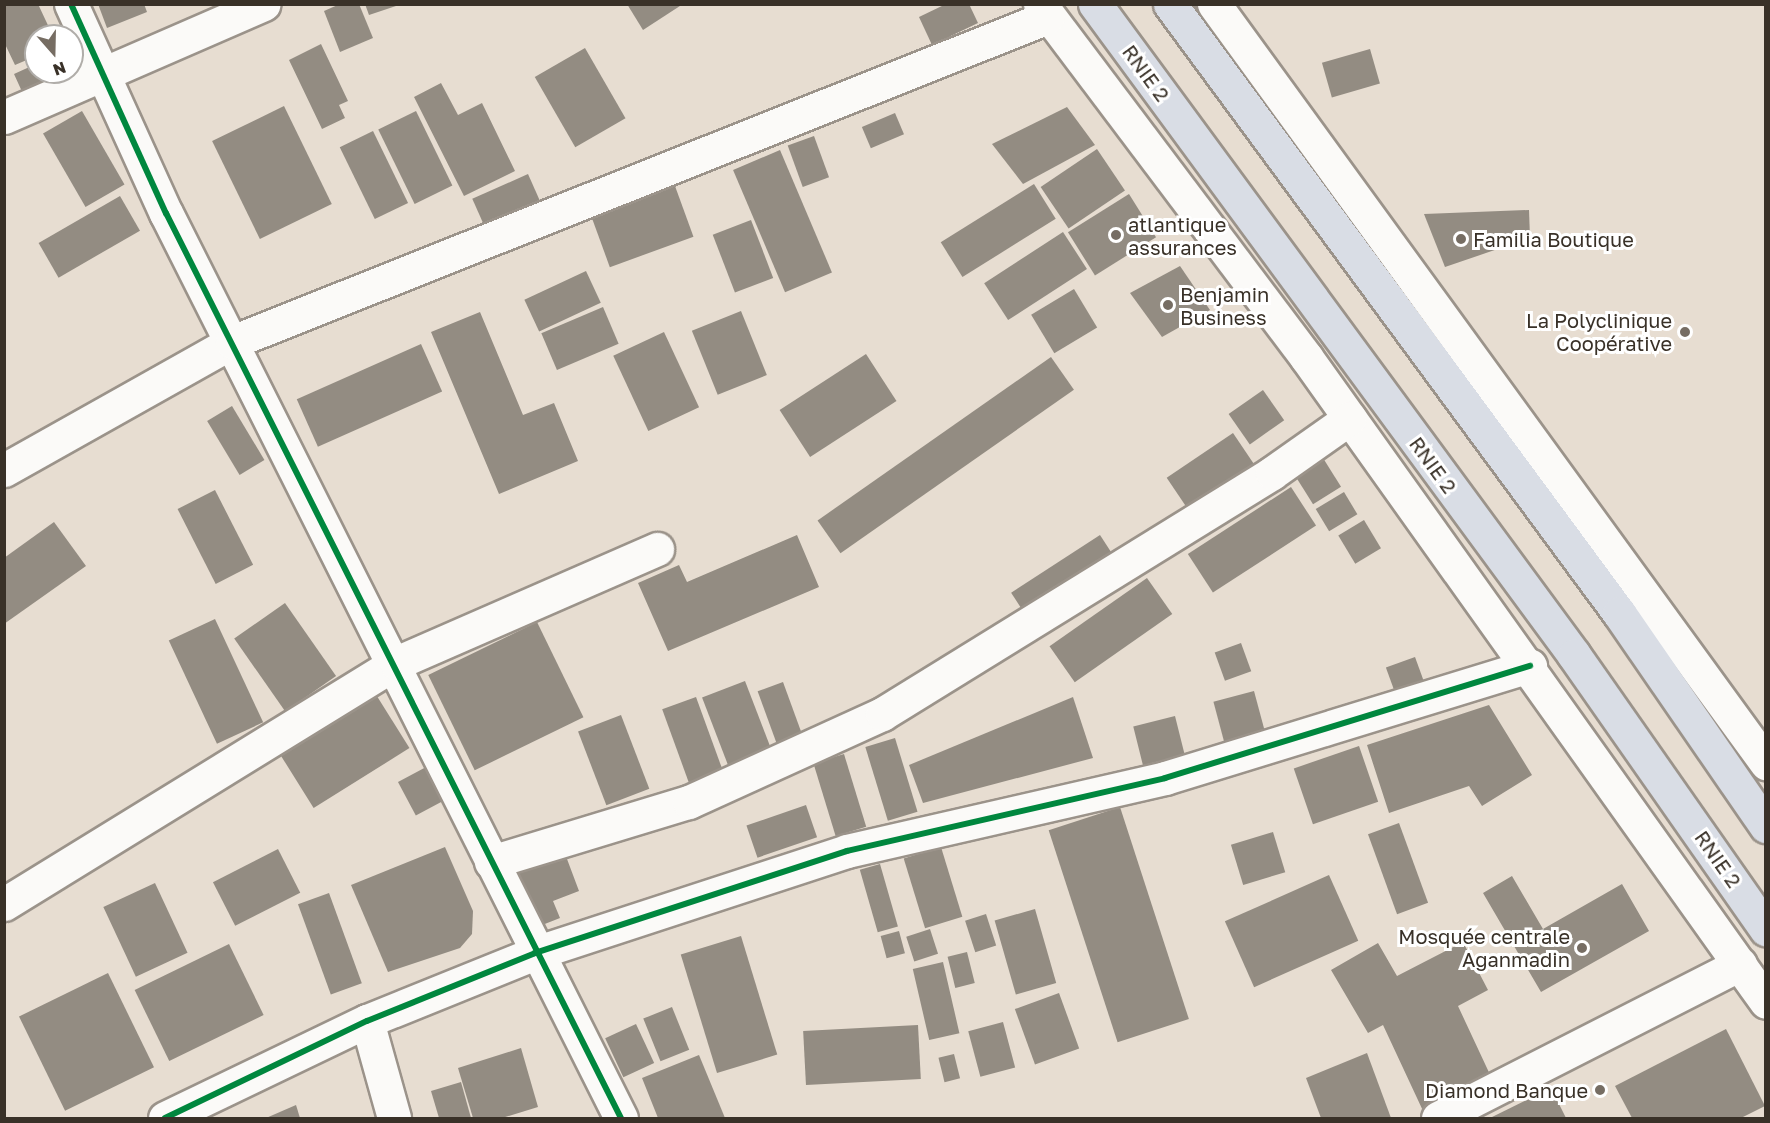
<!DOCTYPE html>
<meta charset="utf-8">
<style>
body{margin:0}
#map{position:relative;width:1770px;height:1123px;overflow:hidden;background:#e7ddd1;font-family:"Golos Text",sans-serif}
div>[style]{position:absolute}
.building>*{inset:0;background:#938c82;transform-origin:0 0}
.roads{filter:drop-shadow(2px 0 #9b938a) drop-shadow(-2px 0 #9b938a) drop-shadow(0 2px #9b938a) drop-shadow(0 -2px #9b938a)}
.street>*{height:33px;margin:-16.5px;padding:0 16.5px;transform-origin:16.5px;border-radius:16.5px;background:#fbfaf8}
.highway>*{height:33px;margin:-16.5px;padding:0 16.5px;transform-origin:16.5px;border-radius:16.5px;background:#d9dde5}
.cycleway>*{height:6px;margin:-3px;padding:0 3px;transform-origin:3px;border-radius:3px;background:#00873e}
.dots>*{width:16px;height:16px;translate:-50% -50%;box-sizing:border-box;border:3px solid #fff;border-radius:50%}
span{translate:-50% -50%;white-space:nowrap;text-align:center;line-height:1.15;-webkit-text-stroke:6px #fff;paint-order:stroke}
.street-label{font-size:20px;color:#393128}
.poi-label{font-size:20px;color:#393128}
.left{translate:0 -50%;text-align:left}
.right{translate:-100% -50%;text-align:right}
.frame{position:absolute;inset:0;border:6px solid #393128;pointer-events:none}
.north{position:absolute;left:24px;top:24px;width:60px;height:60px;box-sizing:border-box;background:#fff;border:2px solid #b0ada9;border-radius:50%;rotate:160deg;font-size:16px;font-weight:700;line-height:24px;text-align:center;color:#393128}
.north::after{content:'';display:block;margin:auto;width:21px;height:27px;background:#766d63;clip-path:polygon(50% 0,100% 100%,50% 72%,0 100%)}
</style>
<div id="map">
<div class="building">
<div style="clip-path:polygon(4px 4px,38px 4px,53px 36px,36px 36px,36px 56px,15px 65px,4px 42px)"></div>
<div style="clip-path:polygon(98px 4px,144px 4px,147px 12px,107px 28px)"></div>
<div style="clip-path:polygon(340px 4px,359px 4px,373px 38px,340px 52px,324px 11px)"></div>
<div style="clip-path:polygon(365px 4px,399px 4px,399px 5px,369px 15px)"></div>
<div style="clip-path:polygon(627px 4px,683px 4px,643px 30px)"></div>
<div style="clip-path:polygon(946px 4px,969px 4px,978px 23px,932px 45px,919px 17px)"></div>
<div style="clip-path:polygon(321px 44px,348px 101px,339px 105px,345px 118px,322px 129px,289px 60px)"></div>
<div style="left:585px;top:48px;width:81px;height:58px;rotate:60deg"></div>
<div style="left:1370px;top:49px;width:36px;height:50px;rotate:74deg"></div>
<div style="clip-path:polygon(36px 64px,36px 72px,70px 72px,24px 96px,14px 74px)"></div>
<div style="clip-path:polygon(441px 83px,458px 115px,482px 103px,515px 171px,464px 196px,414px 97px)"></div>
<div style="left:284px;top:106px;width:109px;height:80px;rotate:64deg"></div>
<div style="clip-path:polygon(1067px 107px,1095px 145px,1023px 184px,992px 144px)"></div>
<div style="left:82px;top:111px;width:85px;height:45px;rotate:60deg"></div>
<div style="left:416px;top:111px;width:83px;height:42px;rotate:64deg"></div>
<div style="left:895px;top:113px;width:23px;height:36px;rotate:67deg"></div>
<div style="left:373px;top:131px;width:80px;height:37px;rotate:64deg"></div>
<div style="left:814px;top:136px;width:44px;height:28px;rotate:70deg"></div>
<div style="left:1097px;top:149px;width:50px;height:68px;rotate:56deg"></div>
<div style="left:780px;top:150px;width:133px;height:51px;rotate:67deg"></div>
<div style="left:528px;top:174px;width:36px;height:61px;rotate:66deg"></div>
<div style="left:1034px;top:184px;width:41px;height:110px;rotate:58deg"></div>
<div style="left:675px;top:186px;width:54px;height:89px;rotate:70deg"></div>
<div style="left:1129px;top:194px;width:51px;height:72px;rotate:58deg"></div>
<div style="left:120px;top:196px;width:40px;height:94px;rotate:60deg"></div>
<div style="clip-path:polygon(1529px 210px,1530px 238px,1445px 267px,1424px 214px)"></div>
<div style="left:751px;top:220px;width:62px;height:41px;rotate:69deg"></div>
<div style="left:1063px;top:232px;width:44px;height:94px;rotate:57deg"></div>
<div style="clip-path:polygon(1180px 266px,1210px 310px,1162px 337px,1130px 293px)"></div>
<div style="left:586px;top:271px;width:35px;height:68px;rotate:65deg"></div>
<div style="left:1074px;top:289px;width:45px;height:50px;rotate:59deg"></div>
<div style="left:603px;top:307px;width:40px;height:67px;rotate:67deg"></div>
<div style="left:741px;top:311px;width:69px;height:53px;rotate:68deg"></div>
<div style="clip-path:polygon(480px 312px,523px 415px,554px 403px,578px 461px,499px 494px,431px 332px)"></div>
<div style="left:664px;top:332px;width:83px;height:56px;rotate:65deg"></div>
<div style="left:421px;top:344px;width:52px;height:136px;rotate:66deg"></div>
<div style="left:866px;top:354px;width:56px;height:103px;rotate:57deg"></div>
<div style="left:1051px;top:357px;width:40px;height:285px;rotate:55deg"></div>
<div style="left:1263px;top:390px;width:37px;height:42px;rotate:55deg"></div>
<div style="left:232px;top:406px;width:63px;height:29px;rotate:59deg"></div>
<div style="left:1233px;top:433px;width:41px;height:80px;rotate:56deg"></div>
<div style="left:1323px;top:458px;width:34px;height:33px;rotate:58deg"></div>
<div style="left:1291px;top:487px;width:46px;height:123px;rotate:57deg"></div>
<div style="left:215px;top:490px;width:84px;height:42px;rotate:63deg"></div>
<div style="left:1344px;top:492px;width:26px;height:33px;rotate:59deg"></div>
<div style="left:1364px;top:520px;width:33px;height:30px;rotate:59deg"></div>
<div style="clip-path:polygon(54px 522px,86px 566px,4px 624px,4px 558px)"></div>
<div style="clip-path:polygon(797px 535px,819px 587px,668px 651px,638px 583px,679px 565px,687px 582px)"></div>
<div style="left:1100px;top:535px;width:31px;height:106px;rotate:57deg"></div>
<div style="left:1147px;top:578px;width:44px;height:119px;rotate:55deg"></div>
<div style="left:285px;top:603px;width:89px;height:62px;rotate:55deg"></div>
<div style="left:215px;top:619px;width:114px;height:51px;rotate:65deg"></div>
<div style="left:537px;top:622px;width:106px;height:121px;rotate:64deg"></div>
<div style="left:1241px;top:643px;width:30px;height:28px;rotate:70deg"></div>
<div style="left:1415px;top:657px;width:33px;height:31px;rotate:70deg"></div>
<div style="left:745px;top:681px;width:78px;height:46px;rotate:69deg"></div>
<div style="left:783px;top:682px;width:65px;height:27px;rotate:70deg"></div>
<div style="left:1254px;top:691px;width:41px;height:42px;rotate:75deg"></div>
<div style="left:375px;top:693px;width:65px;height:113px;rotate:58deg"></div>
<div style="left:696px;top:697px;width:81px;height:36px;rotate:70deg"></div>
<div style="clip-path:polygon(1073px 697px,1093px 758px,923px 803px,909px 765px)"></div>
<div style="clip-path:polygon(1489px 705px,1532px 775px,1482px 806px,1469px 786px,1389px 813px,1367px 745px)"></div>
<div style="left:621px;top:715px;width:79px;height:46px;rotate:69deg"></div>
<div style="left:1175px;top:716px;width:40px;height:43px;rotate:76deg"></div>
<div style="left:895px;top:738px;width:77px;height:31px;rotate:73deg"></div>
<div style="left:1359px;top:746px;width:59px;height:69px;rotate:71deg"></div>
<div style="left:844px;top:754px;width:76px;height:32px;rotate:73deg"></div>
<div style="left:428px;top:766px;width:38px;height:34px;rotate:62deg"></div>
<div style="left:806px;top:805px;width:34px;height:63px;rotate:71deg"></div>
<div style="left:1120px;top:807px;width:223px;height:75px;rotate:72deg"></div>
<div style="left:1399px;top:823px;width:85px;height:33px;rotate:70deg"></div>
<div style="left:1273px;top:832px;width:42px;height:44px;rotate:73deg"></div>
<div style="clip-path:polygon(445px 847px,473px 911px,472px 934px,460px 948px,388px 972px,351px 885px)"></div>
<div style="left:941px;top:847px;width:73px;height:39px;rotate:73deg"></div>
<div style="left:278px;top:849px;width:49px;height:73px;rotate:63deg"></div>
<div style="clip-path:polygon(564px 851px,579px 891px,553px 901px,560px 918px,532px 929px,510px 872px)"></div>
<div style="left:880px;top:864px;width:65px;height:21px;rotate:74deg"></div>
<div style="left:1329px;top:875px;width:72px;height:114px;rotate:66deg"></div>
<div style="clip-path:polygon(1512px 876px,1543px 929px,1622px 884px,1649px 931px,1541px 992px,1483px 893px)"></div>
<div style="left:155px;top:883px;width:77px;height:57px;rotate:65deg"></div>
<div style="left:329px;top:893px;width:96px;height:33px;rotate:70deg"></div>
<div style="left:1035px;top:909px;width:77px;height:42px;rotate:74deg"></div>
<div style="left:986px;top:914px;width:33px;height:22px;rotate:72deg"></div>
<div style="left:930px;top:929px;width:26px;height:25px;rotate:72deg"></div>
<div style="left:899px;top:931px;width:23px;height:19px;rotate:75deg"></div>
<div style="left:741px;top:936px;width:124px;height:63px;rotate:73deg"></div>
<div style="clip-path:polygon(1463px 942px,1488px 990px,1458px 1006px,1493px 1081px,1424px 1113px,1383px 1025px,1368px 1033px,1331px 970px,1378px 943px,1397px 976px)"></div>
<div style="left:229px;top:944px;width:79px;height:105px;rotate:64deg"></div>
<div style="left:967px;top:952px;width:32px;height:20px;rotate:76deg"></div>
<div style="left:943px;top:962px;width:73px;height:31px;rotate:77deg"></div>
<div style="left:108px;top:973px;width:105px;height:99px;rotate:64deg"></div>
<div style="left:1059px;top:993px;width:59px;height:47px;rotate:70deg"></div>
<div style="left:672px;top:1007px;width:46px;height:31px;rotate:68deg"></div>
<div style="left:1003px;top:1022px;width:47px;height:36px;rotate:75deg"></div>
<div style="left:636px;top:1024px;width:43px;height:34px;rotate:65deg"></div>
<div style="left:918px;top:1025px;width:54px;height:115px;rotate:87deg"></div>
<div style="clip-path:polygon(1726px 1029px,1765px 1106px,1741px 1118px,1632px 1118px,1615px 1086px)"></div>
<div style="clip-path:polygon(521px 1048px,538px 1107px,502px 1118px,473px 1118px,458px 1068px)"></div>
<div style="clip-path:polygon(1367px 1053px,1391px 1118px,1321px 1118px,1306px 1078px)"></div>
<div style="left:954px;top:1054px;width:25px;height:16px;rotate:76deg"></div>
<div style="clip-path:polygon(699px 1055px,725px 1118px,658px 1118px,642px 1078px)"></div>
<div style="clip-path:polygon(461px 1082px,471px 1118px,439px 1118px,431px 1091px)"></div>
<div style="clip-path:polygon(1551px 1088px,1566px 1118px,1490px 1118px)"></div>
<div style="clip-path:polygon(296px 1105px,300px 1118px,266px 1118px)"></div>
</div>
<div class="roads">
<div class="street">
<div style="left:71px;top:4px;width:230px;rotate:65.6deg"></div>
<div style="left:166px;top:213px;width:1013px;rotate:63.31deg"></div>
<div style="left:1040px;top:4px;width:442px;rotate:53deg"></div>
<div style="left:1306px;top:357px;width:792px;rotate:54.5deg"></div>
<div style="left:1214px;top:4px;width:939px;rotate:53.97deg"></div>
<div style="left:4px;top:117px;width:283px;rotate:-23.5deg"></div>
<div style="left:4px;top:470px;width:261px;rotate:-29.3deg"></div>
<div style="left:232px;top:342px;width:878px;rotate:-21.72deg"></div>
<div style="left:491px;top:862px;width:207px;rotate:-16.9deg"></div>
<div style="left:689px;top:802px;width:212px;rotate:-24.5deg"></div>
<div style="left:882px;top:714px;width:458px;rotate:-31.7deg"></div>
<div style="left:1272px;top:473px;width:95px;rotate:-35.2deg"></div>
<div style="left:4px;top:904px;width:460px;rotate:-31.6deg"></div>
<div style="left:396px;top:663px;width:285px;rotate:-23.6deg"></div>
<div style="left:367px;top:1021px;width:101px;rotate:74.4deg"></div>
<div style="left:165px;top:1118px;width:224px;rotate:-25.7deg"></div>
<div style="left:367px;top:1021px;width:181px;rotate:-22deg"></div>
<div style="left:535px;top:953px;width:328px;rotate:-18.1deg"></div>
<div style="left:847px;top:851px;width:326px;rotate:-12.9deg"></div>
<div style="left:1165px;top:778px;width:382px;rotate:-17.1deg"></div>
<div style="left:1438px;top:1118px;width:339px;rotate:-27deg"></div>
</div>
<div class="highway">
<div style="left:1095px;top:4px;width:808px;rotate:53.65deg"></div>
<div style="left:1574px;top:655px;width:335px;rotate:55deg"></div>
<div style="left:1170px;top:4px;width:757px;rotate:53.6deg"></div>
<div style="left:1619px;top:613px;width:259px;rotate:55.4deg"></div>
</div>
</div>
<div class="cycleway">
<div style="left:71px;top:4px;width:230px;rotate:65.6deg"></div>
<div style="left:166px;top:213px;width:1013px;rotate:63.31deg"></div>
<div style="left:165px;top:1118px;width:224px;rotate:-25.7deg"></div>
<div style="left:367px;top:1021px;width:181px;rotate:-22deg"></div>
<div style="left:535px;top:953px;width:328px;rotate:-18.1deg"></div>
<div style="left:847px;top:851px;width:326px;rotate:-12.9deg"></div>
<div style="left:1165px;top:778px;width:382px;rotate:-17.1deg"></div>
</div>
<div class="dots">
<div style="left:1116px;top:235px;background:#766d63"></div>
<div style="left:1461px;top:239px;background:#766d63"></div>
<div style="left:1168px;top:305px;background:#766d63"></div>
<div style="left:1685px;top:332px;background:#766d63"></div>
<div style="left:1582px;top:948px;background:#766d63"></div>
<div style="left:1600px;top:1090px;background:#766d63"></div>
</div>
<div class="street-label">
<span style="left:1146px;top:73px;rotate:54deg">RNIE 2</span>
<span style="left:1433px;top:465px;rotate:54deg">RNIE 2</span>
<span style="left:1718px;top:859px;rotate:55deg">RNIE 2</span>
</div>
<div class="poi-label">
<span class="left" style="left:1128px;top:236px">atlantique<br>assurances</span>
<span class="left" style="left:1473px;top:239px">Familia Boutique</span>
<span class="left" style="left:1180px;top:306px">Benjamin<br>Business</span>
<span class="right" style="left:1672px;top:332px">La Polyclinique<br>Coopérative</span>
<span class="right" style="left:1570px;top:948px">Mosquée centrale<br>Aganmadin</span>
<span class="right" style="left:1588px;top:1090px">Diamond Banque</span>
</div>
<div class="frame"></div>
<div class="north">N</div>
</div>
